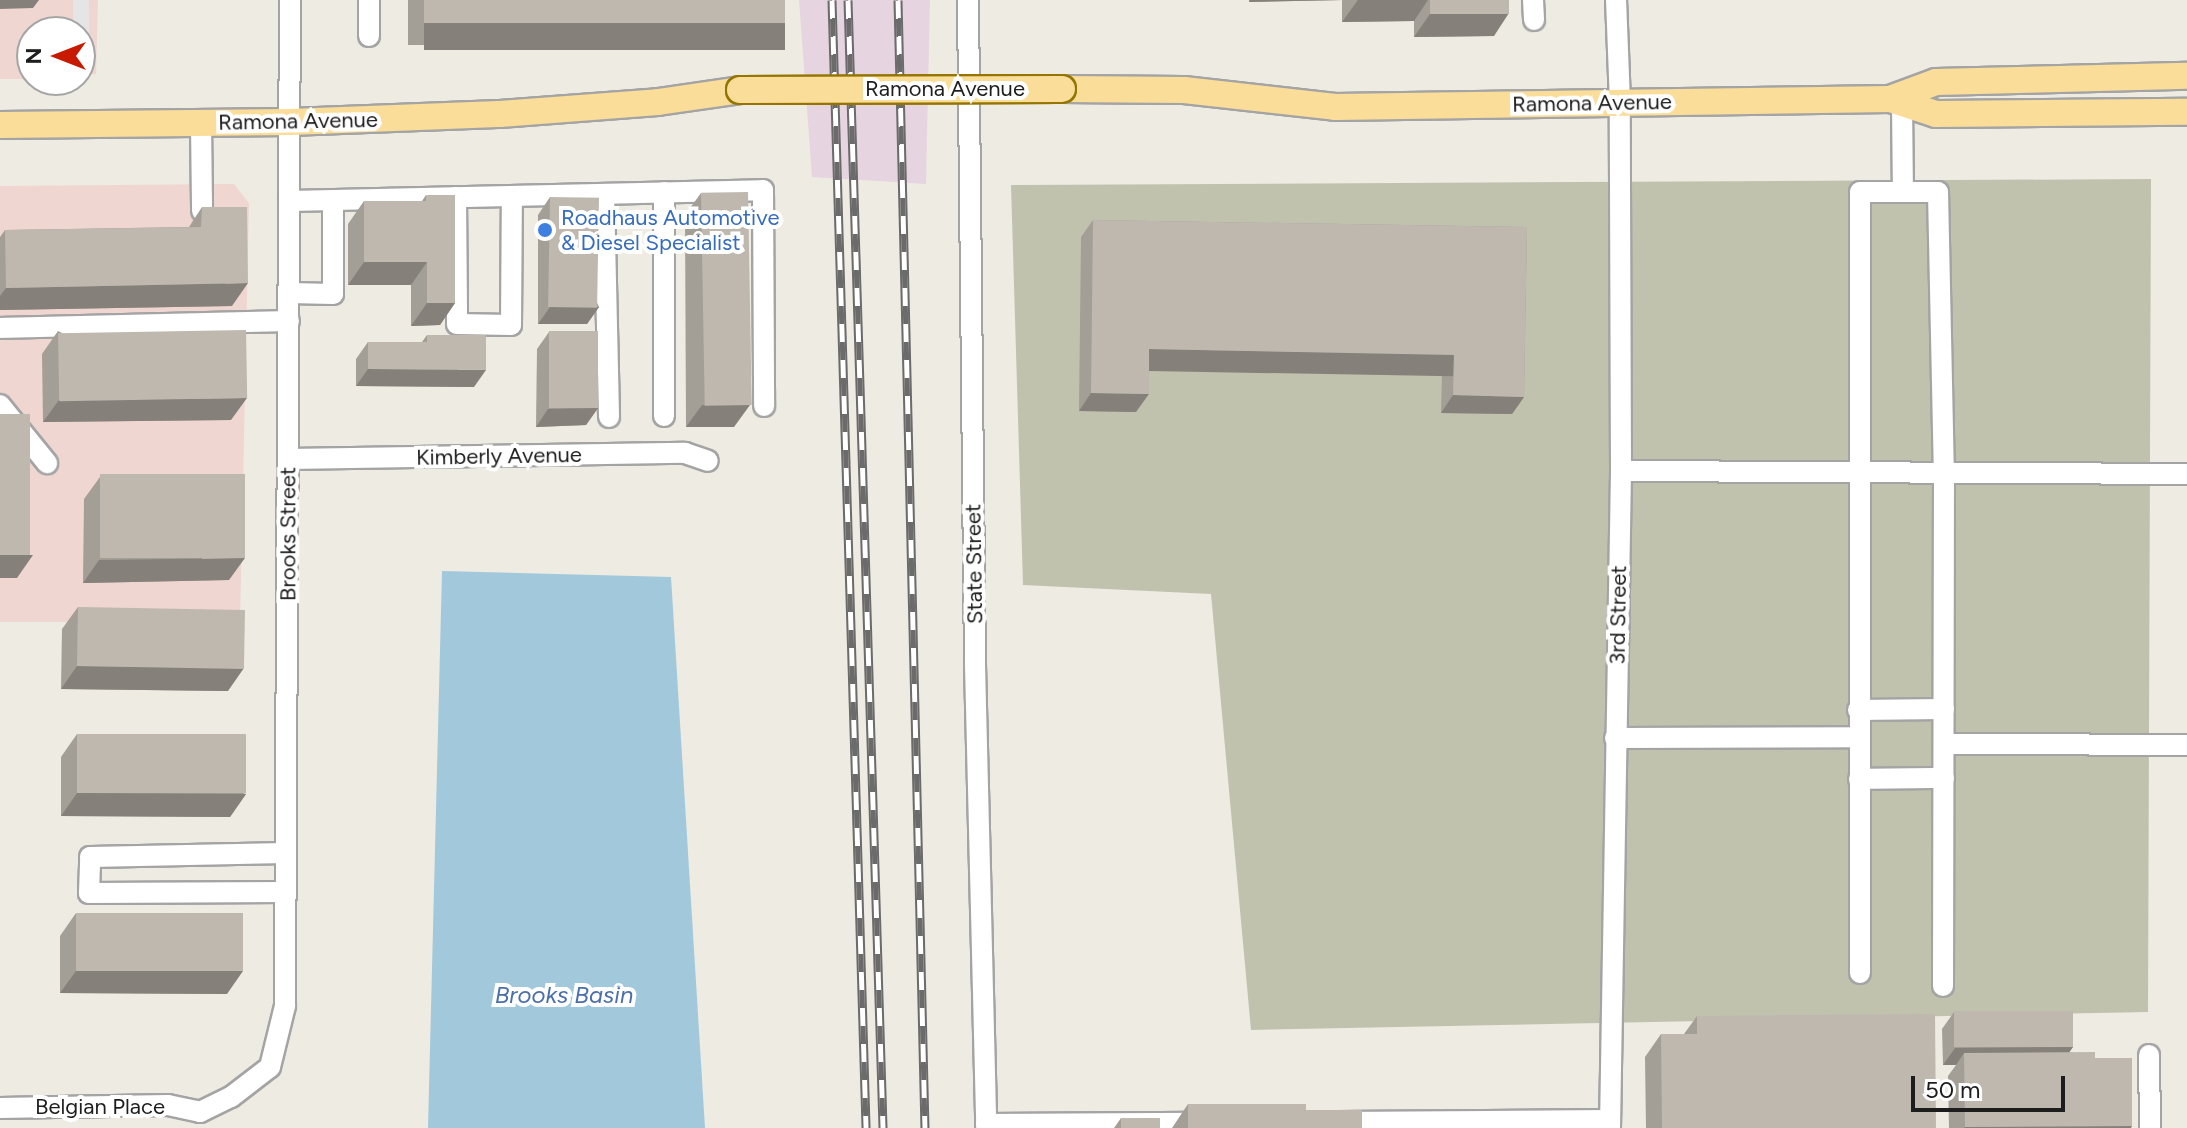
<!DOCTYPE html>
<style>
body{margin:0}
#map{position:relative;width:2187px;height:1128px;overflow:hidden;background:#eeebe2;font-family:Figtree,sans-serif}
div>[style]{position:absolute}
.commercial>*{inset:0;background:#efd6d1}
.industrial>*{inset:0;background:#e7d4e1}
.construction>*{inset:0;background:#c0c2ae}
.parking>*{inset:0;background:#e5e5e5}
.water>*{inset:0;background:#a2c8dc}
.roads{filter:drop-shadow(2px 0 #a4a4a4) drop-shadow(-2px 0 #a4a4a4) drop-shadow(0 2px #a4a4a4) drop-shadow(0 -2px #a4a4a4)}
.minor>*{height:20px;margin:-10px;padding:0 10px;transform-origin:10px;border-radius:10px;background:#fff}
.major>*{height:26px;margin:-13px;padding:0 13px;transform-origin:13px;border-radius:13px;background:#fbdd9a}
.rail>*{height:9px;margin-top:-4.5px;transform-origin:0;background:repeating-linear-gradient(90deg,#fff 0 18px,#6b6b6b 0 36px);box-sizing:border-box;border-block:2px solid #6b6b6b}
.bridges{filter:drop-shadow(2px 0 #947501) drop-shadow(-2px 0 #947501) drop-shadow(0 2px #947501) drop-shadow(0 -2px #947501)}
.major-bridge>*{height:26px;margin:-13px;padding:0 13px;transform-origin:13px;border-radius:13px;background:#fbdd9a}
.wall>*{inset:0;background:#a39e96}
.shaded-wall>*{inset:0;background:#85817a;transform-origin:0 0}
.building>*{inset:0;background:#beb8af;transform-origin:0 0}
.dots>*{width:22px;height:22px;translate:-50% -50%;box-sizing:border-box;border:4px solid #fff;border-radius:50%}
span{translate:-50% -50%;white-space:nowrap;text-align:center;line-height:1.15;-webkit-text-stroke:8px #fff;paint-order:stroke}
.street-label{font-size:22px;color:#1d1d1d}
.shop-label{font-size:22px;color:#366cbe}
.left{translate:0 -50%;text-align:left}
.water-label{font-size:24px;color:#4a6fab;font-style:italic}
.north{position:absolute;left:16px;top:16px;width:80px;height:80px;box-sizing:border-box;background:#fff;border:2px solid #a5a5a5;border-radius:50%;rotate:270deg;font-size:22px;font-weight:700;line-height:32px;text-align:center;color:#1d1d1d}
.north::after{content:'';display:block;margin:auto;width:28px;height:36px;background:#c81901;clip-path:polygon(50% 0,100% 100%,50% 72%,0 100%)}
.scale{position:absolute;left:1911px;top:1076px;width:154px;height:36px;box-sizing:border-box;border:4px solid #1d1d1d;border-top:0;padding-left:10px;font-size:24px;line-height:28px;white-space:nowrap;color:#1d1d1d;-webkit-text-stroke:6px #fff;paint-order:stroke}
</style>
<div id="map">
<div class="commercial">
<div style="clip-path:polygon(0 0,98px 0,96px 74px,80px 76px,80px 32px,32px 32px,32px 79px,0 79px)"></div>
<div style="clip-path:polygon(234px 184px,249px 203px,240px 622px,0 622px,0 186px)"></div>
</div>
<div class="industrial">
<div style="clip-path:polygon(799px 0,930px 0,926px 184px,812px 177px)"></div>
</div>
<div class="construction">
<div style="clip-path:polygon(2151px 179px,2148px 1012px,1251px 1030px,1211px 594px,1023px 585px,1011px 185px)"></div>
</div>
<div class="parking">
<div style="clip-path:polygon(73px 0,89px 0,90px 58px,80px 58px,80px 32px,73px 32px)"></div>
</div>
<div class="water">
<div style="clip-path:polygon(442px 571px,671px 577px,705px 1128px,428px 1128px)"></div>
</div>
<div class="roads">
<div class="minor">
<div style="left:369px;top:0;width:36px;rotate:90deg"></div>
<div style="left:968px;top:0;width:665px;rotate:89.4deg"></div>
<div style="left:975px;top:665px;width:463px;rotate:88.6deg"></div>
<div style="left:1533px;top:0;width:20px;rotate:87deg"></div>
<div style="left:1902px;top:103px;width:89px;rotate:89.4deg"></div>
<div style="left:201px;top:123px;width:88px;rotate:89.3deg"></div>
<div style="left:604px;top:194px;width:223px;rotate:88.7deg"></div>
<div style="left:456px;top:197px;width:127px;rotate:89.5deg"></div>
<div style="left:457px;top:324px;width:54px;rotate:1.1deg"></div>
<div style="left:511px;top:325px;width:129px;rotate:-89.6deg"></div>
<div style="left:289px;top:201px;width:474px;rotate:-1.3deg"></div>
<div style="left:763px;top:190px;width:216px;rotate:89.7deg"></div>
<div style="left:289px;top:293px;width:44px;rotate:1.3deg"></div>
<div style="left:333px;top:294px;width:94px;rotate:-90deg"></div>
<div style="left:0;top:328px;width:289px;rotate:-1.4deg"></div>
<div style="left:0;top:405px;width:75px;rotate:51deg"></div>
<div style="left:664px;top:416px;width:224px;rotate:-90deg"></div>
<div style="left:288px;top:459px;width:397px;rotate:-0.9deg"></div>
<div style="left:685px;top:453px;width:24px;rotate:19deg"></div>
<div style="left:1621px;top:471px;width:566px;rotate:0.3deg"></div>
<div style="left:1858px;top:710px;width:86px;rotate:-0.7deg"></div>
<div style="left:1615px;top:738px;width:243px;rotate:-0.2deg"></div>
<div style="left:1944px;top:744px;width:243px;rotate:0.2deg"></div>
<div style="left:1859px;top:779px;width:85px;rotate:-0.7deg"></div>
<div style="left:286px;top:892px;width:197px;rotate:179.7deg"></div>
<div style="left:89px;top:893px;width:36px;rotate:-88deg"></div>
<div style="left:90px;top:857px;width:196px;rotate:-1.2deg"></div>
<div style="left:1860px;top:973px;width:781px;rotate:-90deg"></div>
<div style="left:1860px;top:192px;width:78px"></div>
<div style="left:1938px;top:192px;width:280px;rotate:88.8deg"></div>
<div style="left:1944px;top:472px;width:514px;rotate:90.11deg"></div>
<div style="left:2149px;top:1055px;width:73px;rotate:89.2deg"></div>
<div style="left:0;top:1108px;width:168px;rotate:-1deg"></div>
<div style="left:168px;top:1105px;width:33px;rotate:12deg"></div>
<div style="left:200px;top:1112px;width:34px;rotate:-26deg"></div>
<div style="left:231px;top:1097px;width:49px;rotate:-37.6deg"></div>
<div style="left:270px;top:1067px;width:63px;rotate:-76.2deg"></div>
<div style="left:285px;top:1006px;width:1006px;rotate:-89.72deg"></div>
<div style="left:1338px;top:1122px;width:272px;rotate:-0.4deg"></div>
<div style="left:986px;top:1124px;width:216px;rotate:-0.3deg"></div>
<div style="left:1610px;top:1128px;width:657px;rotate:-89.04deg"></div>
<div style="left:1621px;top:471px;width:368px;rotate:-90.2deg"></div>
<div style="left:1620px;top:103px;width:103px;rotate:-92.2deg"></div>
</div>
<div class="major">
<div style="left:1062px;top:89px;width:122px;rotate:0.5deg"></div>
<div style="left:1184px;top:90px;width:152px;rotate:6.4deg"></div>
<div style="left:1335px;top:107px;width:555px;rotate:-0.83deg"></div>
<div style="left:1890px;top:99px;width:48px;rotate:18.1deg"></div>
<div style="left:1936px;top:114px;width:251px;rotate:-0.5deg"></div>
<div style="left:1890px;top:99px;width:49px;rotate:-20.3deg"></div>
<div style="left:1936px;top:82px;width:251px;rotate:-1.4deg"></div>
<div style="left:0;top:125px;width:290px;rotate:-0.6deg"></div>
<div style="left:290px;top:122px;width:210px;rotate:-2.2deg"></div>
<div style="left:500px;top:114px;width:158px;rotate:-4.3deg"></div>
<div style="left:658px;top:102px;width:83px;rotate:-8.3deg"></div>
</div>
</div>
<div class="rail">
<div style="left:832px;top:0;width:1129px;rotate:88.27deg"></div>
<div style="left:848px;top:0;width:1129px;rotate:88.22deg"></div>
<div style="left:898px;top:0;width:1128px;rotate:88.63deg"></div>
</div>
<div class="bridges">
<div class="major-bridge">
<div style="left:740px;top:90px;width:322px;rotate:-0.2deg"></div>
</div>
</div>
<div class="wall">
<div style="clip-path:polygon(408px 0,785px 0,785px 23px,769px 46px,408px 45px)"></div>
<div style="clip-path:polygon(1249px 0,1509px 0,1494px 36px,1414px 37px,1414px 21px,1342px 22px,1342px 0,1249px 2px)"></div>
<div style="clip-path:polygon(701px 193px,734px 427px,686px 427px,685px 215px)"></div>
<div style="clip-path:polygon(426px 195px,455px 303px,440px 325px,411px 326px,411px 285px,348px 285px,348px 224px,364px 201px,422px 201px)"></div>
<div style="clip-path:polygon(550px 197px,599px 307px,587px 324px,538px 324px,538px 215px)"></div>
<div style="clip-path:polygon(202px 207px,232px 306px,0 310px,0 237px,5px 230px,189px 227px)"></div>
<div style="clip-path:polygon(1093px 220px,1527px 227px,1524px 397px,1512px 414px,1441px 413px,1442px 372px,1149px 367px,1136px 412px,1079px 411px,1081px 237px)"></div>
<div style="clip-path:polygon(58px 331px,231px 420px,43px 422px,42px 354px)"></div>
<div style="clip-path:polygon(549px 332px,598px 408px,586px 425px,536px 427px,537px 349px)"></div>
<div style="clip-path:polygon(427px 335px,474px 387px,356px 386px,356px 359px,368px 342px,422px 342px)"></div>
<div style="clip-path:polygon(100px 477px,229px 580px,83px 583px,84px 499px)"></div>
<div style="clip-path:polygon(78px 607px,228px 691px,61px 689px,62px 629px)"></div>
<div style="clip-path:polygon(77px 734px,246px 794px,230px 817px,61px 816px,61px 757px)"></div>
<div style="clip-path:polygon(76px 913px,227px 994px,60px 993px,60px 936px)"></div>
<div style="clip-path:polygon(1954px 1012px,2073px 1047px,2069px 1052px,2095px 1058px,2131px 1128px,1949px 1128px,1948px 1076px,1956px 1065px,1943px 1065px,1942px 1029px)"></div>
<div style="clip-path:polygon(1697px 1016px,1936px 1128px,1646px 1128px,1645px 1057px,1661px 1034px,1684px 1034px)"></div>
<div style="clip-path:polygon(1188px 1104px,1306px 1110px,1362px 1128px,1172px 1128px)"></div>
<div style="clip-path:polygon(1121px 1118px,1160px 1128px,1114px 1128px)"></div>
</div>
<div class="shaded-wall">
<div style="clip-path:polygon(0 0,39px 0,33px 8px,0 9px)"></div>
<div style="clip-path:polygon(1250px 0,1343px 0,1249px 2px)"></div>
<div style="clip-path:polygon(1358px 0,1428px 0,1414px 21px,1342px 22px)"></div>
<div style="clip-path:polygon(1509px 13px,1494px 36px,1414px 37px,1430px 14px)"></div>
<div style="left:424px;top:23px;width:361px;height:27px"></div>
<div style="clip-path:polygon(364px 262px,427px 262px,411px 285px,348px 285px)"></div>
<div style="clip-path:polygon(248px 283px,232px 306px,0 310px,0 296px,6px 288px)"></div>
<div style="clip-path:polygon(427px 303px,455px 303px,440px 325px,411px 326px)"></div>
<div style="clip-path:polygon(550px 307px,599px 307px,587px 324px,538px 324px)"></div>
<div style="left:1149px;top:349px;width:305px;height:22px;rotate:1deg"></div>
<div style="clip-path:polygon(368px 369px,486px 370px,474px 387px,356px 386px)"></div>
<div style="clip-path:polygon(1091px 393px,1149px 394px,1136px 412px,1079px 411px)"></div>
<div style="clip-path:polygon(1453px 395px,1524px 397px,1512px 414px,1441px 413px)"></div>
<div style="clip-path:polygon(247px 398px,231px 420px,43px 422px,59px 400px)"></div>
<div style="clip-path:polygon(702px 405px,750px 405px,734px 427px,686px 427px)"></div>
<div style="clip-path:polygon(598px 408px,586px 425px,536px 427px,548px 409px)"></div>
<div style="clip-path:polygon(0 555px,33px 555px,17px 578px,0 578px)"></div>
<div style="clip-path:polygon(245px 558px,229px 580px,83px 583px,99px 560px)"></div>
<div style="clip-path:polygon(77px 666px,244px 668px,228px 691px,61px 689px)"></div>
<div style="clip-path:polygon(77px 793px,246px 794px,230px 817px,61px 816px)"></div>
<div style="clip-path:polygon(76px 971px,243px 971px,227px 994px,60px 993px)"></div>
<div style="clip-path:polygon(2073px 1047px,2061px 1064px,1964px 1053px,1956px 1065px,1943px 1065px,1955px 1048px)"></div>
<div style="clip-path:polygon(2132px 1126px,2131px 1128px,1964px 1128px,1965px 1127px)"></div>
</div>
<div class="building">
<div style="left:424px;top:0;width:361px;height:23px"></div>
<div style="left:1430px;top:0;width:79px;height:14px"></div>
<div style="left:748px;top:192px;width:213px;height:47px;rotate:89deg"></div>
<div style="clip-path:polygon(426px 195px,455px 195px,455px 303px,427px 303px,427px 262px,364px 262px,364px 201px,426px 201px)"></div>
<div style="left:550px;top:197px;width:49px;height:110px;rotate:1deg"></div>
<div style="clip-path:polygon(202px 207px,247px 207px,248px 283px,6px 288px,5px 230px,201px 227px)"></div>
<div style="clip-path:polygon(1093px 220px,1527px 227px,1524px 397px,1453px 395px,1454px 355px,1149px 349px,1149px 394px,1091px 393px)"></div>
<div style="left:246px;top:330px;width:68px;height:188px;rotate:89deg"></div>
<div style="left:598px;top:331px;width:77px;height:49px;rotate:90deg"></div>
<div style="clip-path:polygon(427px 335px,486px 335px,486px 370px,368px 369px,368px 342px,427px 342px)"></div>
<div style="left:0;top:414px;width:30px;height:141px"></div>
<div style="left:245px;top:474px;width:84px;height:145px;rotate:90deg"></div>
<div style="left:78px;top:607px;width:167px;height:59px;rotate:1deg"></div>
<div style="left:77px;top:734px;width:169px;height:59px"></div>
<div style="left:76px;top:913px;width:167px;height:58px"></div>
<div style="left:2073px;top:1011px;width:36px;height:119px;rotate:90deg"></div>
<div style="clip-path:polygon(1935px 1014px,1936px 1128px,1662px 1128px,1661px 1034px,1697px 1034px,1697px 1016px)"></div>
<div style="clip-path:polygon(2095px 1052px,2095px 1058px,2132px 1058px,2132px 1126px,1965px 1127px,1964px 1053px)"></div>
<div style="clip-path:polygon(1188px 1104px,1306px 1104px,1306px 1110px,1362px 1110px,1362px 1128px,1188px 1128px)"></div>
<div style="left:1121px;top:1118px;width:39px;height:10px"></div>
</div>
<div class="dots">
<div style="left:545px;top:230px;background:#3f7fe0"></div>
</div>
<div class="street-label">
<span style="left:945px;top:89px">Ramona Avenue</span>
<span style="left:1592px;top:103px;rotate:-1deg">Ramona Avenue</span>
<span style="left:298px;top:121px;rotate:-1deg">Ramona Avenue</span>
<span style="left:499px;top:456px;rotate:-1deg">Kimberly Avenue</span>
<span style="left:288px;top:534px;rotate:-90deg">Brooks Street</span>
<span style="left:974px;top:564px;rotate:-91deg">State Street</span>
<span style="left:1618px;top:615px;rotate:-89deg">3rd Street</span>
<span style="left:100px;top:1107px">Belgian Place</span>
</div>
<div class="shop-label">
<span class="left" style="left:561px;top:230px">Roadhaus Automotive<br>&amp; Diesel Specialist</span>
</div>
<div class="water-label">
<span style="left:564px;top:995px">Brooks Basin</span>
</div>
<div class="north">N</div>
<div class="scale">50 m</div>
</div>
